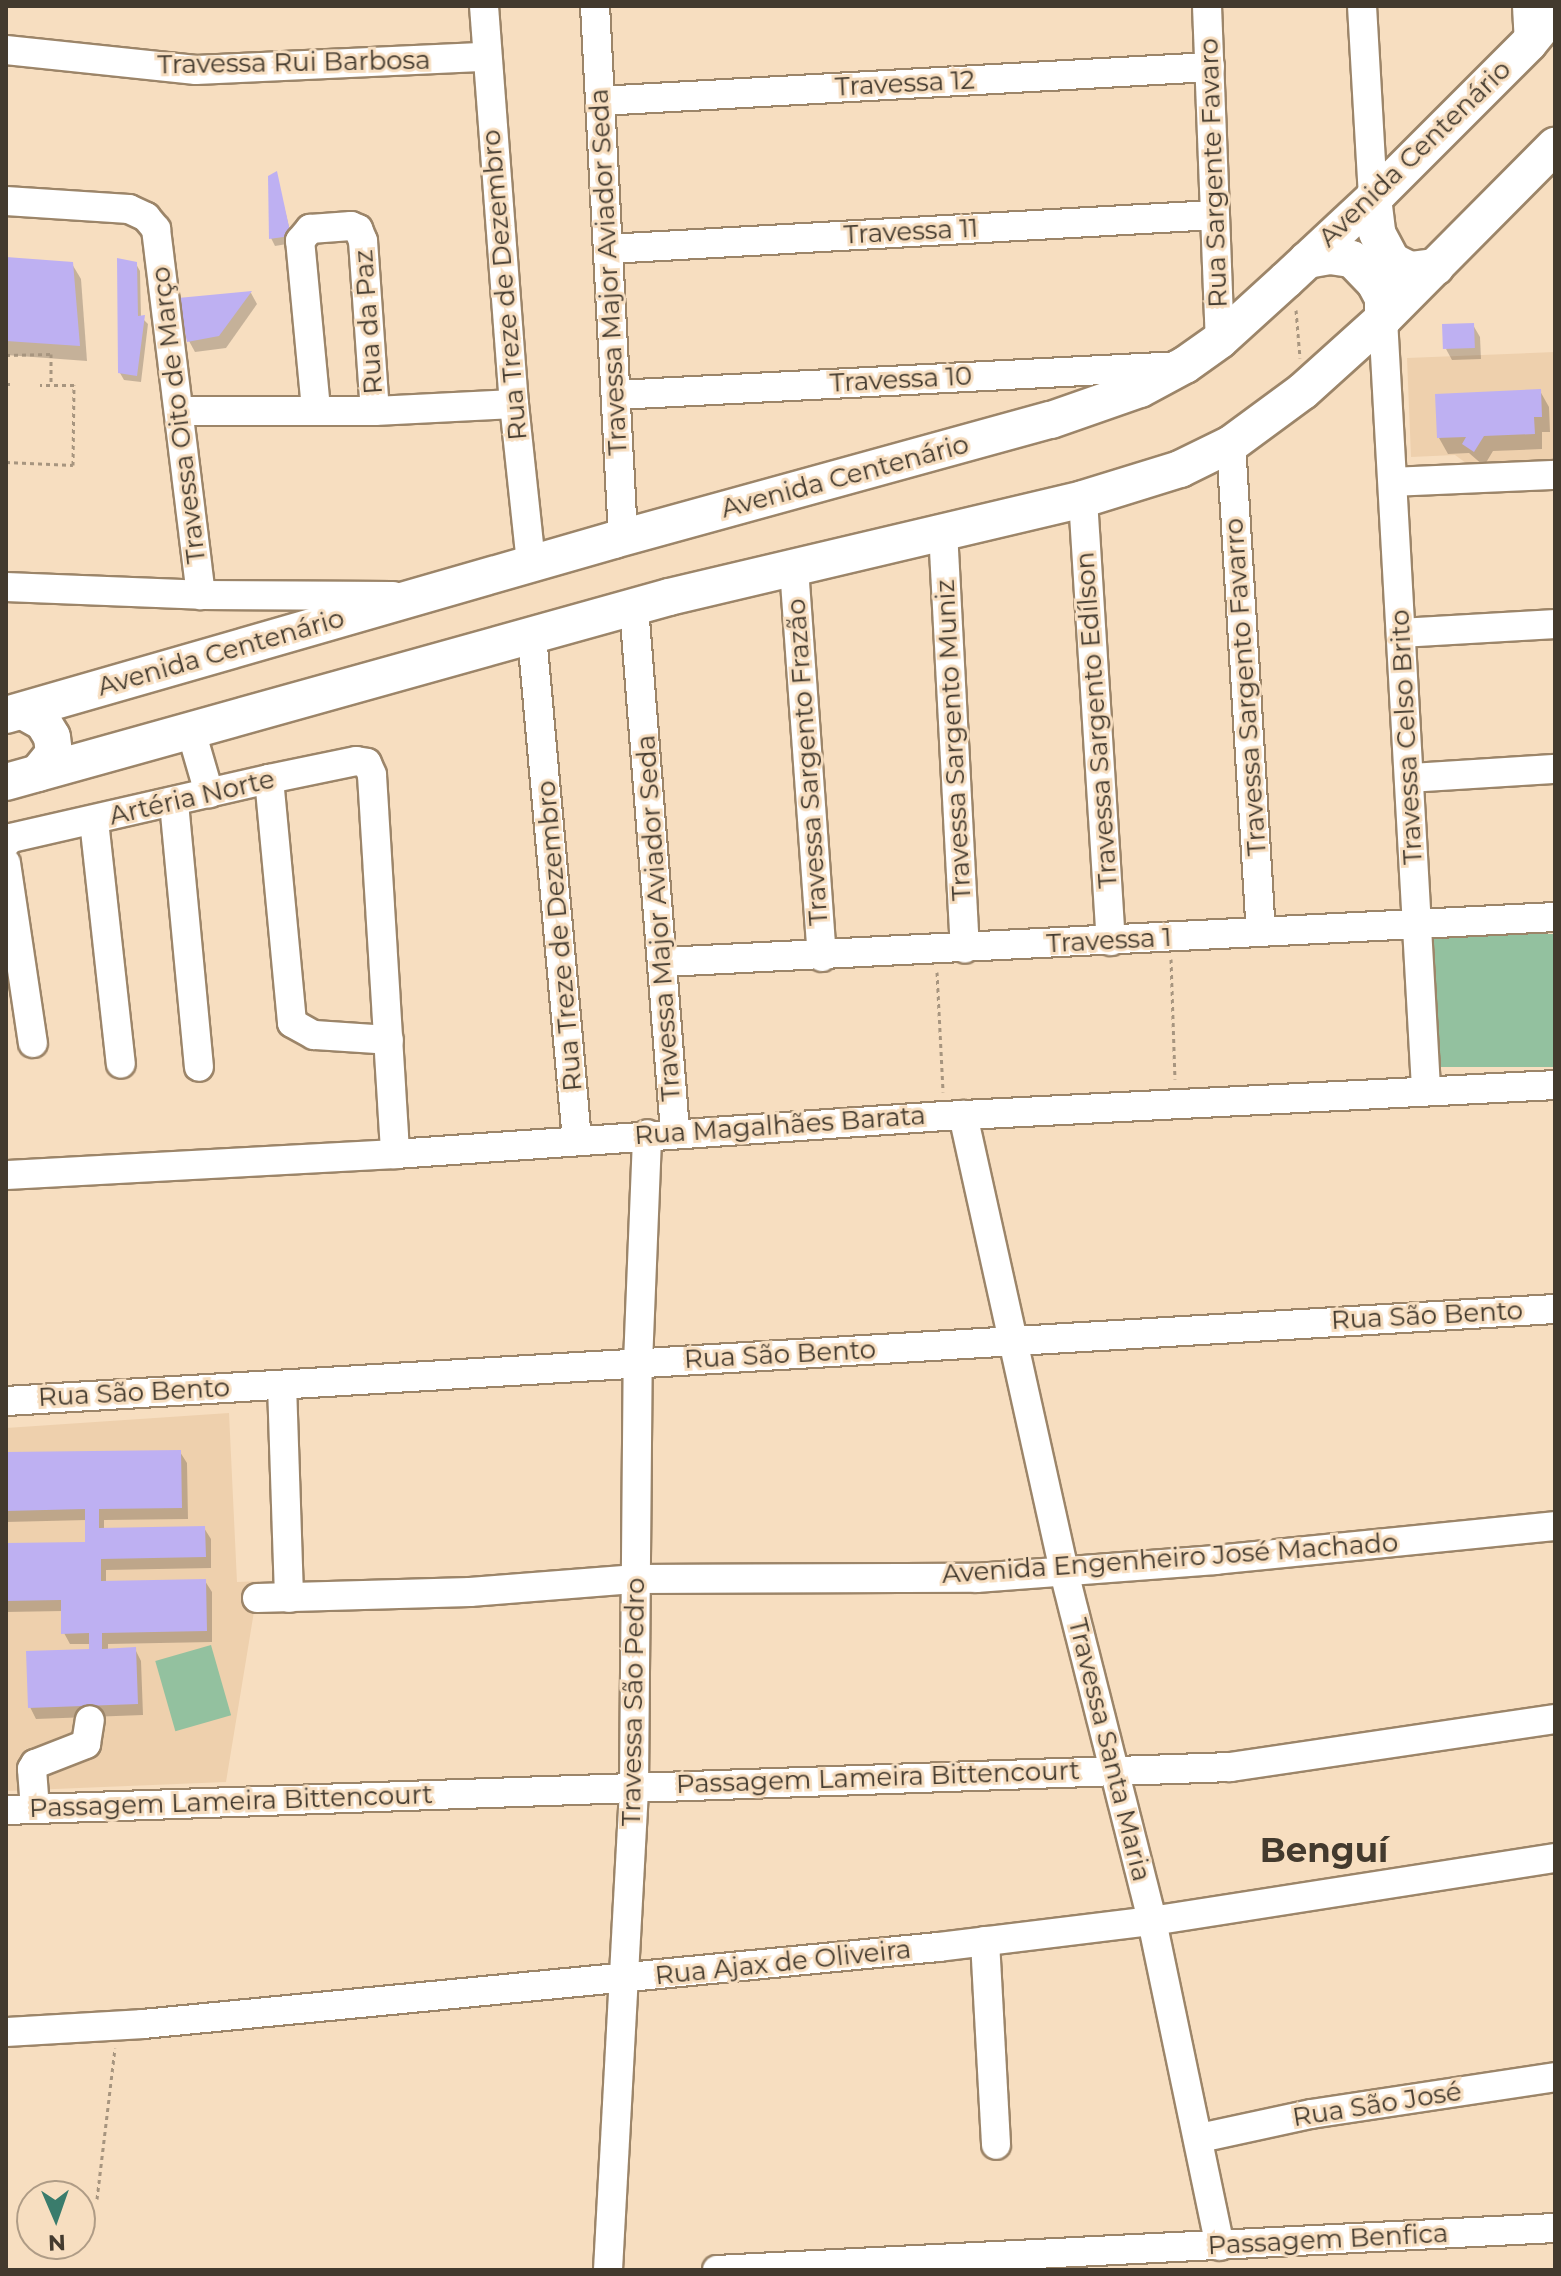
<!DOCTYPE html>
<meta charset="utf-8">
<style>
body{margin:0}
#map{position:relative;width:1561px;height:2276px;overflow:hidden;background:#f7dec0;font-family:Montserrat,sans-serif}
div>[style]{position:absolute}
.built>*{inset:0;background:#eed0ad}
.green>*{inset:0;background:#93c19f;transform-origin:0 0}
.shadow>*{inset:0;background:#0003}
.building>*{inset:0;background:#beb0f2;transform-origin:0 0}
.path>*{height:3px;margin-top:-1.5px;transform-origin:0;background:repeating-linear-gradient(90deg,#a7957f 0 4px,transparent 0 8px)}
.roads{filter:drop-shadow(2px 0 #9c8569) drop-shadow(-2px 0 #9c8569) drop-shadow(0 2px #9c8569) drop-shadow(0 -2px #9c8569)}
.minor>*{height:28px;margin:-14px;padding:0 14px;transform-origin:14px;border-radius:14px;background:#fff}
.major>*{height:36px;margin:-18px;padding:0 18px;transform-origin:18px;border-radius:18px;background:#fff}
span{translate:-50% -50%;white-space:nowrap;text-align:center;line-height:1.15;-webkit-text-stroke:6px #f7dec0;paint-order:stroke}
.street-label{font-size:26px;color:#433a2e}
.district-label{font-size:34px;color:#433a2e;font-weight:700}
.frame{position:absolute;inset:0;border:8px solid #433a2e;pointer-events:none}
.north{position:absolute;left:16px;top:2180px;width:80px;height:80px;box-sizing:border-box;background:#f7dec0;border:2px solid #af9c86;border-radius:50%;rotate:178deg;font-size:22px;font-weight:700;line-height:32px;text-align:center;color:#433a2e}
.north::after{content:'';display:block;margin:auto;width:28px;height:36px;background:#3a7c6c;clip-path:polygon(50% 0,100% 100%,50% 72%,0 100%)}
</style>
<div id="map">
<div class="built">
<div style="clip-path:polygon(1555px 352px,1555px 460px,1466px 463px,1455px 455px,1411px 457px,1407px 358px)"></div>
<div style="clip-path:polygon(229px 1413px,237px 1582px,259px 1581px,226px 1782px,6px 1791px,6px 1428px)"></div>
</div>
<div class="green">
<div style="left:1555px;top:934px;width:133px;height:121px;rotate:90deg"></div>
<div style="left:211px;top:1645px;width:73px;height:58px;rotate:74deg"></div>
</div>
<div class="shadow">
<div style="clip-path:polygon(276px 174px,293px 243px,275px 246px,271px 238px)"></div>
<div style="clip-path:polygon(6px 259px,72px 264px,81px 279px,87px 361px,6px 355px)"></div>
<div style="clip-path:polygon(136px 264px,140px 271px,141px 317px,148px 324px,141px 382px,124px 380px,120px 373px)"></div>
<div style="clip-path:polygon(251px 293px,257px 304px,226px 348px,195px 352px,189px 341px,180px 300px)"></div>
<div style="clip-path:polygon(1473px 325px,1480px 337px,1481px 359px,1452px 360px,1446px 349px)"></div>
<div style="clip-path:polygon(1540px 391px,1549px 407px,1550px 432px,1542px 432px,1542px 449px,1493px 451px,1484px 466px,1469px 453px,1448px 454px,1439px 438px)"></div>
<div style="clip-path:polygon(180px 1452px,187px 1463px,188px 1519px,104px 1520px,104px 1530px,204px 1528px,211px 1539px,211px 1568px,106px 1570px,106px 1583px,205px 1581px,212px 1592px,212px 1642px,108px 1644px,108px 1650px,135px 1649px,141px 1661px,143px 1715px,36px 1719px,30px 1707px,91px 1651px,91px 1644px,70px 1644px,64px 1633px,63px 1611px,6px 1612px,6px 1545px,87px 1544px,87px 1520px,6px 1522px,6px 1454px)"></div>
</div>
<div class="building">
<div style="clip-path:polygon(277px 171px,291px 236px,269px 239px,268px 176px)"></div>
<div style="clip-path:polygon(6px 257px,73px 262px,80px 346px,6px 341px)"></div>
<div style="clip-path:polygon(117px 258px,137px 262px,138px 316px,145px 315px,137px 376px,118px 373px)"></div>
<div style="clip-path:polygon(252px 291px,219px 336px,187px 342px,178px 298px)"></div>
<div style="left:1474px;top:323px;width:25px;height:32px;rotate:88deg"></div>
<div style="clip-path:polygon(1541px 389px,1542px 417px,1534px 417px,1535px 434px,1484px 436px,1474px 452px,1462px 444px,1466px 437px,1437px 438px,1435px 394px)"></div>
<div style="clip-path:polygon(181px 1450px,182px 1508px,99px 1509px,99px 1528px,205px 1526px,206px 1557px,101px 1559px,101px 1581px,206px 1579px,207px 1631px,102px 1633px,102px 1649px,136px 1647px,138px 1704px,28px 1708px,26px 1651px,89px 1649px,89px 1633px,61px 1634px,61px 1600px,6px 1601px,6px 1543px,85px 1542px,85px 1509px,6px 1511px,6px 1452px)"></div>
</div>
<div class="path">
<div style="left:1296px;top:310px;width:48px;rotate:85.2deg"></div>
<div style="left:6px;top:355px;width:45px;rotate:-1.3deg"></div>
<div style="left:51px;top:354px;width:31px;rotate:90deg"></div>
<div style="left:6px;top:384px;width:4px"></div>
<div style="left:6px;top:462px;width:67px;rotate:2.6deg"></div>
<div style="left:73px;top:465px;width:80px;rotate:-89.3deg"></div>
<div style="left:74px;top:385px;width:34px;rotate:180deg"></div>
<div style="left:1171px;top:959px;width:120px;rotate:88.1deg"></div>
<div style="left:937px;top:972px;width:120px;rotate:87.1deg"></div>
<div style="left:97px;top:2199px;width:152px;rotate:-83.2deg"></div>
</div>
<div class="roads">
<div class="minor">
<div style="left:484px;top:6px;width:399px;rotate:85.7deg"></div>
<div style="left:514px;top:404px;width:161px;rotate:83.9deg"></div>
<div style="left:595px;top:6px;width:532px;rotate:86.98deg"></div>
<div style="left:1207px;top:6px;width:334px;rotate:87.8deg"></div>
<div style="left:1362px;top:6px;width:192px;rotate:86.7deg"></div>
<div style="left:1527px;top:6px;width:37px;rotate:87deg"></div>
<div style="left:6px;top:50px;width:191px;rotate:6deg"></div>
<div style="left:196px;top:70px;width:290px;rotate:-2.6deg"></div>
<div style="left:600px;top:101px;width:611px;rotate:-3.19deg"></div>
<div style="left:6px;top:201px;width:123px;rotate:3.7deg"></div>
<div style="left:129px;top:209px;width:19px;rotate:25deg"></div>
<div style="left:146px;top:217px;width:16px;rotate:50deg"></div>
<div style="left:156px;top:229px;width:369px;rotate:83deg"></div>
<div style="left:608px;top:249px;width:607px;rotate:-3.21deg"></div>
<div style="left:1383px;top:319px;width:771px;rotate:86.8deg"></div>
<div style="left:616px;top:395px;width:566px;rotate:-2.94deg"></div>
<div style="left:316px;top:409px;width:169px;rotate:-95.4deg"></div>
<div style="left:300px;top:241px;width:16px;rotate:-50deg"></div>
<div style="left:310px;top:229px;width:41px;rotate:-4.2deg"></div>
<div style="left:351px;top:226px;width:8px;rotate:23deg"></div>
<div style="left:358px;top:229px;width:13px;rotate:67deg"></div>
<div style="left:363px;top:241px;width:170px;rotate:86deg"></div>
<div style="left:180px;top:411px;width:195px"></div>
<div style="left:375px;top:411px;width:139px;rotate:-2.9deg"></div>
<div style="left:1231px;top:444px;width:487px;rotate:86.5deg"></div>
<div style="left:1393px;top:482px;width:162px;rotate:-2.5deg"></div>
<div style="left:1083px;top:499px;width:443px;rotate:86.4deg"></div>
<div style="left:943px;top:531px;width:418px;rotate:87deg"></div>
<div style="left:794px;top:568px;width:390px;rotate:85.9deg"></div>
<div style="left:6px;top:587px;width:195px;rotate:2.3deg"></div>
<div style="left:201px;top:595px;width:192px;rotate:0.3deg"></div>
<div style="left:634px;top:607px;width:527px;rotate:85.53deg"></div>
<div style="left:1401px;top:633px;width:154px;rotate:-3.3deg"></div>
<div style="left:532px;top:636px;width:506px;rotate:84.9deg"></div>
<div style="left:191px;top:731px;width:65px;rotate:73.8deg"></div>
<div style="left:1410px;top:778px;width:145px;rotate:-3.6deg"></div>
<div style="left:269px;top:779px;width:245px;rotate:84.6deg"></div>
<div style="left:292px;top:1023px;width:25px;rotate:29deg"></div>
<div style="left:314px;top:1035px;width:75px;rotate:3.8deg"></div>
<div style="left:174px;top:803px;width:265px;rotate:84.6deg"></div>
<div style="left:94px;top:821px;width:244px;rotate:83.7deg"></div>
<div style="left:6px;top:843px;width:7px;rotate:-45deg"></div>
<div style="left:11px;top:838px;width:265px;rotate:-12.9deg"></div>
<div style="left:269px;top:779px;width:89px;rotate:-11.7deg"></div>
<div style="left:356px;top:761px;width:11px;rotate:10deg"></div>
<div style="left:367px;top:763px;width:13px;rotate:67deg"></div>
<div style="left:372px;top:775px;width:380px;rotate:86.5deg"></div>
<div style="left:6px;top:863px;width:182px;rotate:81.5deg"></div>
<div style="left:664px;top:962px;width:892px;rotate:-2.89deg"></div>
<div style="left:963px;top:1115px;width:468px;rotate:77.5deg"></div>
<div style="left:1064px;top:1572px;width:360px;rotate:75.8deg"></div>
<div style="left:1152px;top:1921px;width:332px;rotate:78.2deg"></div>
<div style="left:6px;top:1175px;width:390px;rotate:-3.1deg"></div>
<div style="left:395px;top:1154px;width:550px;rotate:-3.96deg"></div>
<div style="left:944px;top:1116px;width:612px;rotate:-2.9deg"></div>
<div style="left:282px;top:1385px;width:213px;rotate:88.1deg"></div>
<div style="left:6px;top:1401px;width:1552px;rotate:-3.4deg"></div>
<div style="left:257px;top:1598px;width:213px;rotate:-1.6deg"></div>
<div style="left:470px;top:1592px;width:167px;rotate:-4.5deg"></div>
<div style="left:636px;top:1579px;width:341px;rotate:-0.2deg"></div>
<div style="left:977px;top:1578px;width:239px;rotate:-4.3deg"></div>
<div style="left:1215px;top:1560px;width:342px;rotate:-5.7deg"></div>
<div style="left:35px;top:1809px;width:40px;rotate:-94.3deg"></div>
<div style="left:32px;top:1769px;width:6px;rotate:-59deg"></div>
<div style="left:35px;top:1764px;width:55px;rotate:-21.4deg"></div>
<div style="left:86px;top:1744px;width:24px;rotate:-81deg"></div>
<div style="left:6px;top:1810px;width:1225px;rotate:-2.01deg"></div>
<div style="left:1230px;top:1767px;width:329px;rotate:-8.4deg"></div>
<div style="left:985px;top:1941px;width:204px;rotate:86.9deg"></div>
<div style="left:6px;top:2032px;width:137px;rotate:-3.3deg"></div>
<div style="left:143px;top:2024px;width:800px;rotate:-5.53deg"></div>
<div style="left:939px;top:1947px;width:215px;rotate:-7deg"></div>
<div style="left:1152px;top:1921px;width:408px;rotate:-8.9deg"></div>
<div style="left:1200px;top:2138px;width:114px;rotate:-12.2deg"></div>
<div style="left:1311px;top:2114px;width:247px;rotate:-8.6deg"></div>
<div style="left:608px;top:2270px;width:484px;rotate:-86.9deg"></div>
<div style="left:634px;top:1787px;width:424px;rotate:-89.5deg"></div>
<div style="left:638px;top:1363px;width:229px;rotate:-87.7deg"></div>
<div style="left:717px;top:2270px;width:839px;rotate:-2.87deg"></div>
</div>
<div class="major">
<div style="left:1373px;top:198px;width:35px;rotate:83deg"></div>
<div style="left:1377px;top:233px;width:32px;rotate:62deg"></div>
<div style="left:1392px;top:261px;width:20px;rotate:27deg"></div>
<div style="left:1410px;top:270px;width:26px;rotate:-7deg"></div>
<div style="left:1307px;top:260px;width:23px;rotate:-10deg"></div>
<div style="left:1330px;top:256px;width:22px;rotate:8deg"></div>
<div style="left:1352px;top:259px;width:33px;rotate:46deg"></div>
<div style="left:1375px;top:283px;width:17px;rotate:62deg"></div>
<div style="left:1383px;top:298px;width:21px;rotate:90deg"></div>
<div style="left:23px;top:711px;width:23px;rotate:29deg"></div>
<div style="left:43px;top:722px;width:17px;rotate:59deg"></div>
<div style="left:52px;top:737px;width:16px;rotate:83deg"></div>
<div style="left:54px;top:753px;width:26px;rotate:129deg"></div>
<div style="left:6px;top:715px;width:633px;rotate:-16.06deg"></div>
<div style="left:614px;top:540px;width:453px;rotate:-15.4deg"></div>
<div style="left:1051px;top:420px;width:94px;rotate:-19.2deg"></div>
<div style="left:1140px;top:389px;width:51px;rotate:-28.1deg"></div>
<div style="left:1185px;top:365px;width:43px;rotate:-35.5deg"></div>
<div style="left:1220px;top:340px;width:89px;rotate:-42.3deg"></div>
<div style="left:1286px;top:280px;width:125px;rotate:-43deg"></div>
<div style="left:1377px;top:195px;width:215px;rotate:-45deg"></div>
<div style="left:1529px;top:43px;width:41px;rotate:-50.9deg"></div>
<div style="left:6px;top:782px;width:688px;rotate:-15.59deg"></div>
<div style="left:669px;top:597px;width:425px;rotate:-13.3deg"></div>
<div style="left:1083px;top:499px;width:102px;rotate:-17.2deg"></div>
<div style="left:1180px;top:469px;width:57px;rotate:-26.1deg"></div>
<div style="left:1231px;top:444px;width:89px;rotate:-36.4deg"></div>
<div style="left:1303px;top:391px;width:108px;rotate:-42deg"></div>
<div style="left:1383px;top:319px;width:244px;rotate:-45.2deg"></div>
</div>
</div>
<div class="street-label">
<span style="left:294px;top:63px;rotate:-1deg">Travessa Rui Barbosa</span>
<span style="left:905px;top:84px;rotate:-3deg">Travessa 12</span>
<span style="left:1415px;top:154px;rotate:-44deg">Avenida Centenário</span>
<span style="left:1214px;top:173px;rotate:-92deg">Rua Sargente Favaro</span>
<span style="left:911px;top:232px;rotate:-3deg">Travessa 11</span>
<span style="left:609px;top:272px;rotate:-93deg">Travessa Major Aviador Seda</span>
<span style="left:505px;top:285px;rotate:-95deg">Rua Treze de Dezembro</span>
<span style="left:369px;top:322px;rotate:-94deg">Rua da Paz</span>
<span style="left:901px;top:380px;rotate:-3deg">Travessa 10</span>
<span style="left:179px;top:415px;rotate:-97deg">Travessa Oito de Março</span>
<span style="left:845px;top:477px;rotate:-15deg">Avenida Centenário</span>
<span style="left:221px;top:653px;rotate:-16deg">Avenida Centenário</span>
<span style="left:1246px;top:687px;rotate:-94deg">Travessa Sargento Favarro</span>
<span style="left:1097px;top:720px;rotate:-94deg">Travessa Sargento Edílson</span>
<span style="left:1407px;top:737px;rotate:-93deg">Travessa Celso Brito</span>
<span style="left:954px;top:740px;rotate:-93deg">Travessa Sargento Muniz</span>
<span style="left:808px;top:762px;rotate:-94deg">Travessa Sargento Frazão</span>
<span style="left:192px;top:798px;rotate:-13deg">Artéria Norte</span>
<span style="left:659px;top:918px;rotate:-94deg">Travessa Major Aviador Seda</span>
<span style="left:560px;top:936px;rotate:-95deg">Rua Treze de Dezembro</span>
<span style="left:1109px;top:941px;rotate:-3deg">Travessa 1</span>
<span style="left:780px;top:1126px;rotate:-4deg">Rua Magalhães Barata</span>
<span style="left:1427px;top:1316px;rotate:-3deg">Rua São Bento</span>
<span style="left:780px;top:1355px;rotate:-3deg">Rua São Bento</span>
<span style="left:134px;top:1393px;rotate:-3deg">Rua São Bento</span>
<span style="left:1170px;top:1559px;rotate:-4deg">Avenida Engenheiro José Machado</span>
<span style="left:634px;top:1702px;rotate:-89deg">Travessa São Pedro</span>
<span style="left:1109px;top:1750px;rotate:76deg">Travessa Santa Maria</span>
<span style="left:878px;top:1778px;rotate:-2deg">Passagem Lameira Bittencourt</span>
<span style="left:231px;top:1802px;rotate:-2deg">Passagem Lameira Bittencourt</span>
<span style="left:783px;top:1963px;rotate:-6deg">Rua Ajax de Oliveira</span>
<span style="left:1377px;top:2105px;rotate:-9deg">Rua São José</span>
<span style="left:1328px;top:2240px;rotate:-3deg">Passagem Benfica</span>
</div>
<div class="district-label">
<span style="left:1324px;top:1851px">Benguí</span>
</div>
<div class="frame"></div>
<div class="north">N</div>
</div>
